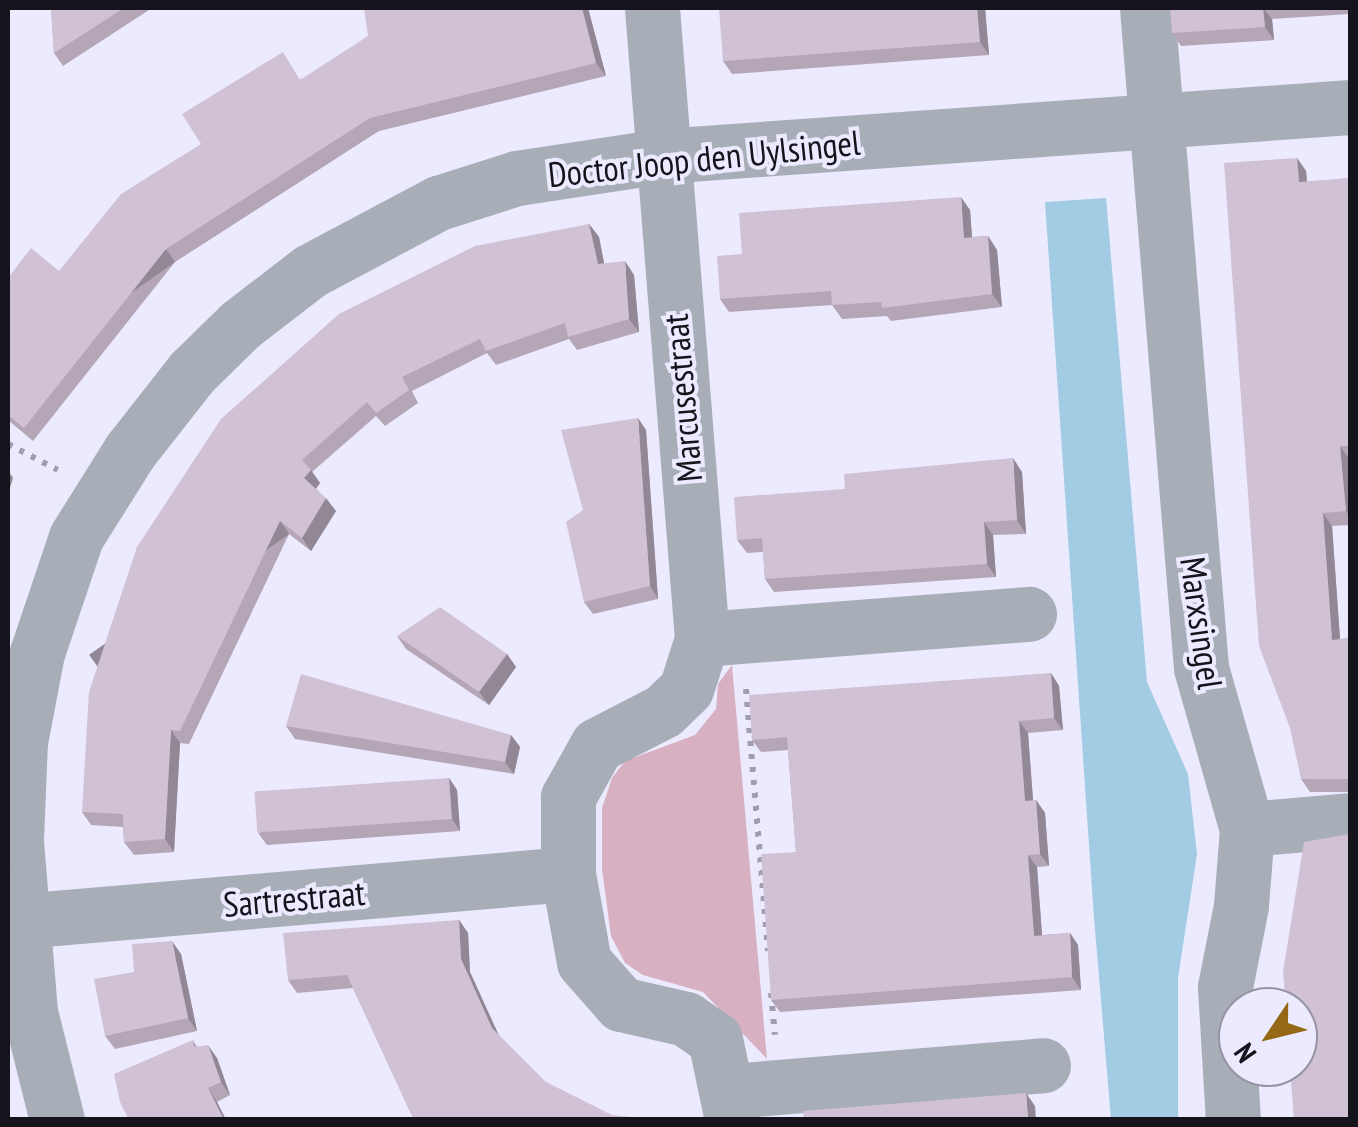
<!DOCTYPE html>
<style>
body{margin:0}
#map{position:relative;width:1358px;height:1127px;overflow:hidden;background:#eceafe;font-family:"PT Sans Narrow",sans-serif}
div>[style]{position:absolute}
.green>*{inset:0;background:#d7b0c1}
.water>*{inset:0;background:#a2cce3}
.path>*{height:6px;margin-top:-3px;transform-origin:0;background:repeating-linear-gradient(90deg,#a09eae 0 5px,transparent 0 13px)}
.minor>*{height:55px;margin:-27.5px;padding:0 27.5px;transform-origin:27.5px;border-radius:27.5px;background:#a8aeb7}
.wall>*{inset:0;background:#b4a6b7}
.shaded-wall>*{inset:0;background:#928795;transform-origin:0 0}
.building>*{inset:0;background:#d1c1d5;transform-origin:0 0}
span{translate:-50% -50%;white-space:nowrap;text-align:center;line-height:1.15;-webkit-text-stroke:8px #eceafe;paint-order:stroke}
.street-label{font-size:35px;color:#15141c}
.frame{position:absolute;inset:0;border:10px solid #15141c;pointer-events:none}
.north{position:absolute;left:1218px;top:987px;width:100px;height:100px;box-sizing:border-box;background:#eceafe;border:2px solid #9694a4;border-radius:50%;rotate:235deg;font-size:28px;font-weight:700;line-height:40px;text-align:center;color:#15141c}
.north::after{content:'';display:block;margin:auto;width:35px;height:45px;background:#946814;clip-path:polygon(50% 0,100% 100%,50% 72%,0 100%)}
</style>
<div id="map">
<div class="green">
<div style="clip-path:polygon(732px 665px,767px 1059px,703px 992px,643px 975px,625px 963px,611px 936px,602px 869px,602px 808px,612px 778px,625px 761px,695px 735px,716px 709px,718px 684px)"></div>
</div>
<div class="water">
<div style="clip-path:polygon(1106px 198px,1147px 682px,1188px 774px,1197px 854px,1178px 978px,1178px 1119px,1111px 1119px,1094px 918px,1045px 202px)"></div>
</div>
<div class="path">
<div style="left:8px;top:444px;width:56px;rotate:27.5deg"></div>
<div style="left:746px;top:689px;width:263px;rotate:85.2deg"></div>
<div style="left:771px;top:993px;width:42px;rotate:84.6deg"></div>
</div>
<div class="minor">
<div style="left:652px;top:8px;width:633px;rotate:85.47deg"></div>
<div style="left:702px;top:639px;width:52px;rotate:107.7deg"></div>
<div style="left:686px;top:689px;width:32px;rotate:136deg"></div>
<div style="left:663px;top:711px;width:74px;rotate:152.7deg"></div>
<div style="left:597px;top:745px;width:60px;rotate:119.1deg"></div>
<div style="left:568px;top:797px;width:77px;rotate:90deg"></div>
<div style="left:568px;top:874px;width:89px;rotate:79.7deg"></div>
<div style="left:584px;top:962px;width:56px;rotate:48.6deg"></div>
<div style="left:621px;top:1004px;width:67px;rotate:13deg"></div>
<div style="left:686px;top:1019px;width:35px;rotate:35deg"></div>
<div style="left:715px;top:1039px;width:83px;rotate:78.1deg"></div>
<div style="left:1147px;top:8px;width:662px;rotate:85.32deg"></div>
<div style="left:1201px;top:668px;width:167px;rotate:74.1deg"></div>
<div style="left:1247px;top:829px;width:77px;rotate:94.5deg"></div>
<div style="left:1241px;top:906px;width:83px;rotate:101.2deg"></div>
<div style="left:1225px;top:987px;width:133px;rotate:86.6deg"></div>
<div style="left:702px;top:639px;width:328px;rotate:-4.4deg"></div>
<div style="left:1247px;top:829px;width:103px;rotate:-5deg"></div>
<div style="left:20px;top:921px;width:550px;rotate:-4.9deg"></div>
<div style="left:730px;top:1091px;width:314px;rotate:-4.7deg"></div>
<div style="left:57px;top:1120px;width:111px;rotate:-104deg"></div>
<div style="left:30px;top:1012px;width:173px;rotate:-94.7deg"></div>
<div style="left:16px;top:840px;width:98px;rotate:-87.7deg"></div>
<div style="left:20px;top:742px;width:91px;rotate:-79.2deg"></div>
<div style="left:37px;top:653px;width:122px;rotate:-71.4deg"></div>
<div style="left:76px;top:537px;width:102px;rotate:-57.9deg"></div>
<div style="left:130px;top:451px;width:100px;rotate:-51.9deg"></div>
<div style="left:192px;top:372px;width:67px;rotate:-44.4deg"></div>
<div style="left:240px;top:325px;width:88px;rotate:-37.6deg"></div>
<div style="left:310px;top:271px;width:145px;rotate:-28deg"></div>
<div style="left:438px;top:203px;width:83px;rotate:-17.6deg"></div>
<div style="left:517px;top:178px;width:147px;rotate:-8.6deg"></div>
<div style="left:662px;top:156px;width:690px;rotate:-4.07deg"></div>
</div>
<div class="wall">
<div style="clip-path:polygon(51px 8px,152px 8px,63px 66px,54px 53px)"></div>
<div style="clip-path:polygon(588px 8px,606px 76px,379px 131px,175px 262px,33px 441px,8px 420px,8px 278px,59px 271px,301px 79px)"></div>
<div style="clip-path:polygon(985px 8px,989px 55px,732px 74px,723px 61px)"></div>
<div style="clip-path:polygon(1170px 8px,1350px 8px,1350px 14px,1272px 19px,1274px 40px,1181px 46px,1172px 33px)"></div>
<div style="clip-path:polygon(1297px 158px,1306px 171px,1307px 182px,1350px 178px,1350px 525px,1332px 526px,1340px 639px,1350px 638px,1350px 792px,1310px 792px,1301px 779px)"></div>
<div style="clip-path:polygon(970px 210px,972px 237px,988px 236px,997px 250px,1002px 307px,891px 321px,887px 316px,842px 319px,832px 305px,729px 312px,720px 299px,742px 254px)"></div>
<div style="clip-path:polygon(589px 224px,599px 237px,604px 264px,634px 275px,639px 332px,577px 350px,569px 339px,496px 365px,487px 353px,412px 391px,418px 403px,385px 426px,376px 416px,312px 472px,320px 483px,316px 489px,336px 511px,311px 551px,289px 534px,189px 744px,180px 743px,174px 852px,134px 855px,124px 842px,123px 827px,91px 825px,82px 812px,137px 547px)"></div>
<div style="clip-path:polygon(646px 430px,658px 599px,593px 614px,584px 602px,583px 510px)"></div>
<div style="clip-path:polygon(1022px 472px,1026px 534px,993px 535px,996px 577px,774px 592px,765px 579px,763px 552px,747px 553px,737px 540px,845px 489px)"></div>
<div style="clip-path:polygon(397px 636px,507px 654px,516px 667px,489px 705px,406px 649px)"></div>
<div style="clip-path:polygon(1051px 673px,1059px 686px,1063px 730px,1028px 733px,1033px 800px,1036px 800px,1045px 813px,1049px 866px,1037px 867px,1042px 935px,1070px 933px,1078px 945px,1081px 990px,780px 1012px,771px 1000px,796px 852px,788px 750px,761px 752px,752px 740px)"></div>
<div style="clip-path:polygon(286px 726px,511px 735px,520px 747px,514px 774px,295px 739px)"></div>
<div style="clip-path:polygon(449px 778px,457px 790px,460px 831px,267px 845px,258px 833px)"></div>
<div style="clip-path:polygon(459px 920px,468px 933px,470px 972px,498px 1034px,414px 1120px,353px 988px,297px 993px,288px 980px)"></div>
<div style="clip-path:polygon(181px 954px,197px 1031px,115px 1049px,105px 1036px,134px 972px)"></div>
<div style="clip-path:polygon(193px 1040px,197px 1047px,217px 1058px,230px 1095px,217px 1102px,226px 1120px,129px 1120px)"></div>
</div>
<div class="shaded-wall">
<div style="clip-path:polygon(582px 8px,588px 8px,606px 76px,596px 63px)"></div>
<div style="clip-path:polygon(977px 8px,985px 8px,989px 55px,980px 42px)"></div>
<div style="clip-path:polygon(1263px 8px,1272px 19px,1274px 40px,1265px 27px)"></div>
<div style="clip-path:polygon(1297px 158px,1306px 171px,1308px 195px,1299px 182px)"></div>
<div style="clip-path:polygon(961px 197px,970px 210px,973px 251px,964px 238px)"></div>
<div style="clip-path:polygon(589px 224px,599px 237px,607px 278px,598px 264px)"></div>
<div style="clip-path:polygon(988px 236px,997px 250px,1002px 307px,992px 294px)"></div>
<div style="left:166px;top:249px;width:16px;height:228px;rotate:55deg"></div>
<div style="clip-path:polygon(625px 261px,634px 275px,639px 332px,629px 319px)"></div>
<div style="clip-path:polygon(638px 418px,646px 430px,658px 599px,650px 586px)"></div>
<div style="clip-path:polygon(1340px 446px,1349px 459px,1350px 517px,1346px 511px)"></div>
<div style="clip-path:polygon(1013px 458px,1022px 472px,1026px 534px,1017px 520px)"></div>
<div style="clip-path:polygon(8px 470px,13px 478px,8px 494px)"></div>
<div style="clip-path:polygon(311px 470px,320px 483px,313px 492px,304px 478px)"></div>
<div style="clip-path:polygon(326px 498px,336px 511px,311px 551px,302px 538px)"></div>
<div style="clip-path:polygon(1323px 513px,1332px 526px,1341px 653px,1332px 640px)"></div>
<div style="left:280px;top:521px;width:16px;height:233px;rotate:55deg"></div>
<div style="clip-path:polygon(984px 522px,993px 535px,996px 577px,987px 564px)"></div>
<div style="clip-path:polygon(507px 654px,516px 667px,489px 705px,479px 692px)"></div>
<div style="clip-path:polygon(1051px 673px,1059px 686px,1063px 730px,1054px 718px)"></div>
<div style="clip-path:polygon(1019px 721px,1028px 733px,1034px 813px,1025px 801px)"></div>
<div style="clip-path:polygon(171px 730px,180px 743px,174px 852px,165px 839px)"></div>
<div style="clip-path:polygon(511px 735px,520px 747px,514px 774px,505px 762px)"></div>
<div style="clip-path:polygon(449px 778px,457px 790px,460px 831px,452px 819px)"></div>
<div style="clip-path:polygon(1036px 800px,1045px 813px,1049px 866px,1040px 854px)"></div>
<div style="clip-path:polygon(1028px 855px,1037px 867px,1043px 948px,1034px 936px)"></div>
<div style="clip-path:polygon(459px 920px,468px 933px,470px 972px,501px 1040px,492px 1028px,461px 959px)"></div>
<div style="clip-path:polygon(1070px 933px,1078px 945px,1081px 990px,1072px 977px)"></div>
<div style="clip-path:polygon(172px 941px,181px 954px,197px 1031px,188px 1018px)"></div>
<div style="clip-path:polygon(208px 1045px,217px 1058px,230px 1095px,221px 1082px)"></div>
<div style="clip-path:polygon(208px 1088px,217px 1102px,226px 1120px,224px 1120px)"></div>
<div style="clip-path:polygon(1026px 1093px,1035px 1106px,1036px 1120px,1028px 1120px)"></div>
</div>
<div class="building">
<div style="clip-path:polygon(51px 8px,124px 8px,54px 53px)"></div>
<div style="clip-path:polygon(364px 8px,582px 8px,596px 63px,370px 118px,166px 249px,24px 428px,8px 415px,8px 278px,31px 248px,59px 271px,121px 194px,201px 144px,182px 114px,283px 52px,300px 80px,368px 36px)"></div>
<div style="clip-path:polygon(719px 8px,977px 8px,980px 42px,723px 61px)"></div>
<div style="clip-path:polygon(1170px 8px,1263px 8px,1265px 27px,1172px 33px)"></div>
<div style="clip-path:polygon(1297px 158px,1299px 182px,1350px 178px,1350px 446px,1340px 446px,1346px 511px,1323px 513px,1332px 640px,1350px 638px,1350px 779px,1301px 779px,1290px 728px,1259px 646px,1224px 163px)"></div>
<div style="clip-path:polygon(961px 197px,964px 238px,988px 236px,992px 294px,882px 308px,881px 302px,832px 305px,831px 291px,720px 299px,717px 256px,742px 254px,739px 213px)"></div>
<div style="clip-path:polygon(589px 224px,598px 264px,625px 261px,629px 319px,568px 337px,565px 323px,486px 351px,480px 339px,402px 377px,409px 390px,376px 413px,367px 402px,302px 460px,311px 470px,304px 478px,326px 498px,302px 538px,280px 521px,180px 731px,171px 730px,165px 839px,124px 842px,123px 814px,82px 812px,89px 692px,137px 547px,221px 419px,339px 314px,475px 246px)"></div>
<div style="clip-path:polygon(638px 418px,650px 586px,584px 602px,566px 522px,583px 510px,561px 430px)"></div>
<div style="clip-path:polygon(1013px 458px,1017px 520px,984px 522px,987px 564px,765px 579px,762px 538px,737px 540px,734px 497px,845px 489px,844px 474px)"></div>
<div style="clip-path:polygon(440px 607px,507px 654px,479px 692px,397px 636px)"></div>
<div style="clip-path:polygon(1051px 673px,1054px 718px,1019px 721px,1025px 801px,1036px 800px,1040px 854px,1028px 855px,1034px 936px,1070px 933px,1072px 977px,771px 1000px,761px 854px,796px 852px,787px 737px,752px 740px,749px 695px)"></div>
<div style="clip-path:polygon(301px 674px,511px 735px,505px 762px,286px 726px)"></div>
<div style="left:449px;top:778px;width:41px;height:195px;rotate:86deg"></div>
<div style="clip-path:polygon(1350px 834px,1350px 1120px,1294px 1120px,1290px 1067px,1298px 1067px,1298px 1007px,1286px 1007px,1283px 972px,1304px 842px)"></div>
<div style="clip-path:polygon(459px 920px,461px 959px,492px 1028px,546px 1082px,612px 1115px,661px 1120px,414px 1120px,347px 975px,288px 980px,283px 933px)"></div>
<div style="clip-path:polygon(172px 941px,188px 1018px,105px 1036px,94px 979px,134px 972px,132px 944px)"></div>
<div style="clip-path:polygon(193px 1040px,194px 1047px,208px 1045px,221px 1082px,208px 1088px,224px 1120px,129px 1120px,120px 1102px,114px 1074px)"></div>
<div style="clip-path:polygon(1026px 1093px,1028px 1120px,804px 1120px,803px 1111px)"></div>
</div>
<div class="street-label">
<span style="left:704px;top:158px;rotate:-6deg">Doctor Joop den Uylsingel</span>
<span style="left:682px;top:398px;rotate:-95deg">Marcusestraat</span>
<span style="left:1202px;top:623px;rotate:82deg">Marxsingel</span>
<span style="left:294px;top:898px;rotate:-5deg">Sartrestraat</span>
</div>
<div class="frame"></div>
<div class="north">N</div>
</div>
